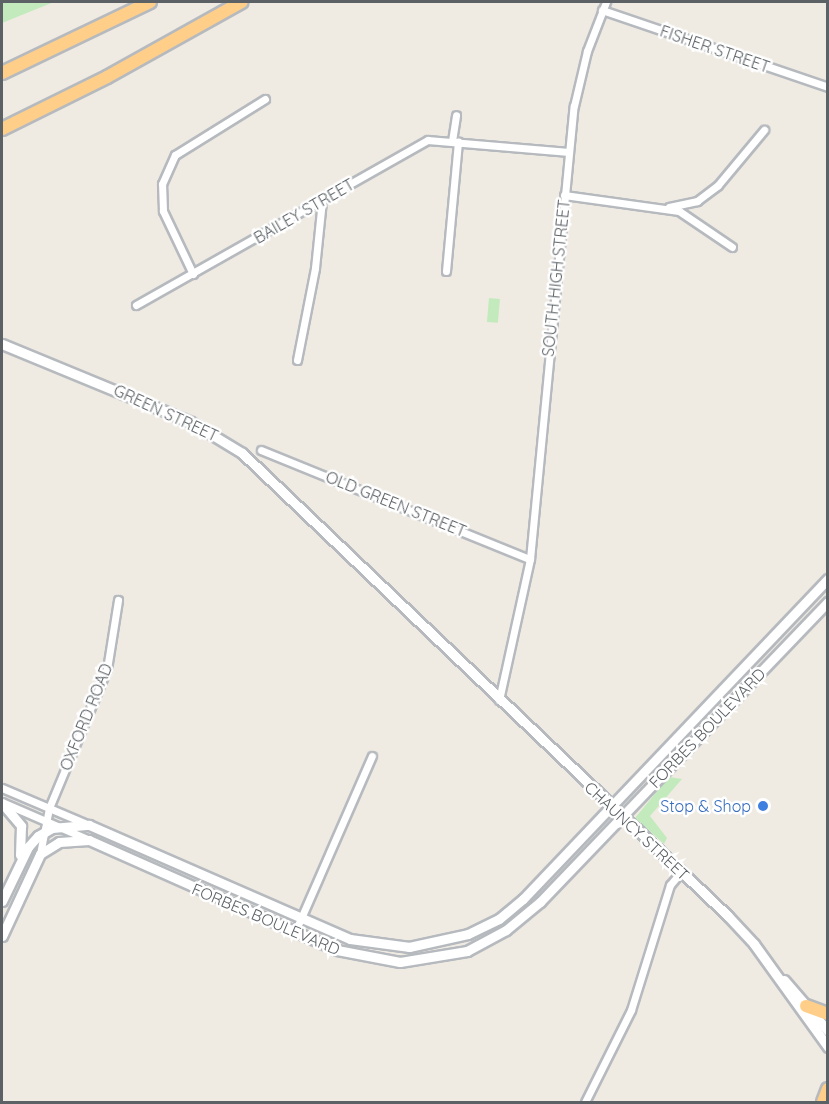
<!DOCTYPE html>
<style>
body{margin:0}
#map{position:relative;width:829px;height:1104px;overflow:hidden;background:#efebe3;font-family:Quicksand,sans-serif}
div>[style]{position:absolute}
.green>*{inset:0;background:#c3eabc;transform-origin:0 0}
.roads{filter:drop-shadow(2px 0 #b6babe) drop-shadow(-2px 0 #b6babe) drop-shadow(0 2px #b6babe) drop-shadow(0 -2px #b6babe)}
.street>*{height:7px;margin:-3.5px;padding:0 3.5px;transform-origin:3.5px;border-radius:3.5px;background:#fff}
.secondary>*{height:9px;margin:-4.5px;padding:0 4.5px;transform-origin:4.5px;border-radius:4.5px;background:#fff}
.highway>*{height:12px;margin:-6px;padding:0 6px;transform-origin:6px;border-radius:6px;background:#ffcf8a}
.dots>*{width:16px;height:16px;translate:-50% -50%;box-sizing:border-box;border:3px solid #fff;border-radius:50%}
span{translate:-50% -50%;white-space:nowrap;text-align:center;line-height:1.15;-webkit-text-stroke:5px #fff;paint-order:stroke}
.street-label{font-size:16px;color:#5b6165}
.shop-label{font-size:16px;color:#366cbe}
.right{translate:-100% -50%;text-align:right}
.frame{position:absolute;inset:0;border:3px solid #5b6165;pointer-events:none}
</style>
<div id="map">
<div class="green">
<div style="clip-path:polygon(2px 2px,54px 2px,2px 23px)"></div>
<div style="left:489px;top:298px;width:11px;height:24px;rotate:5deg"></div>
<div style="clip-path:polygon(669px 777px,682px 779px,650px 816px,667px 838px,664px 844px,635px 818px)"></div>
</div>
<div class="roads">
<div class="street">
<div style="left:602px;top:10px;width:239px;rotate:18.8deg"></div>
<div style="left:452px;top:141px;width:26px;rotate:-81deg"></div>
<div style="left:564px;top:195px;width:116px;rotate:7.9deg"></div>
<div style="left:679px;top:211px;width:64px;rotate:34.2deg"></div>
<div style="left:669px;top:207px;width:29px;rotate:-12deg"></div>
<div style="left:697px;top:201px;width:26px;rotate:-37deg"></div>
<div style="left:718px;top:185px;width:72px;rotate:-50.1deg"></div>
<div style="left:446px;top:271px;width:130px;rotate:-84.7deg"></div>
<div style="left:193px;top:274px;width:70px;rotate:-115.5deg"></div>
<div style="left:163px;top:211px;width:27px;rotate:-92deg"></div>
<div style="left:162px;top:184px;width:32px;rotate:-66deg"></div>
<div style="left:175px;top:155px;width:106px;rotate:-31.9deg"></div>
<div style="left:136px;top:305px;width:335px;rotate:-29.5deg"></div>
<div style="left:428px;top:140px;width:141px;rotate:4.9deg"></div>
<div style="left:297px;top:360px;width:94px;rotate:-78.9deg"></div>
<div style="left:315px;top:268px;width:68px;rotate:-84.1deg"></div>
<div style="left:261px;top:450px;width:290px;rotate:22.1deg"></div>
<div style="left:499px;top:700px;width:144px;rotate:-77.6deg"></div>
<div style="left:530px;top:559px;width:455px;rotate:-84.5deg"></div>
<div style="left:574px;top:106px;width:57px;rotate:-76.7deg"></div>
<div style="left:587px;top:51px;width:53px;rotate:-68.8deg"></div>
<div style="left:2px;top:788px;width:92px;rotate:23deg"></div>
<div style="left:4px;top:803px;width:90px;rotate:23.4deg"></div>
<div style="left:40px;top:854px;width:47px;rotate:-78.9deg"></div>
<div style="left:49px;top:808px;width:151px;rotate:-67.4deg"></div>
<div style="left:107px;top:669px;width:70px;rotate:-80.9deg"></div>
<div style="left:295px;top:932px;width:192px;rotate:-66.4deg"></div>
<div style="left:585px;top:1102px;width:103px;rotate:-63.4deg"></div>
<div style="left:631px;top:1010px;width:131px;rotate:-72.7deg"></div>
<div style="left:670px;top:885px;width:17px;rotate:-50deg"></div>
</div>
<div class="secondary">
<div style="left:2px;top:344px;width:204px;rotate:22.4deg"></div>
<div style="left:191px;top:422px;width:60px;rotate:31.3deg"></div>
<div style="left:242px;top:453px;width:671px;rotate:43.61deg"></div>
<div style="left:728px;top:916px;width:38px;rotate:47deg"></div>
<div style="left:754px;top:944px;width:127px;rotate:54.3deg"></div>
<div style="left:2px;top:803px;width:30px;rotate:50deg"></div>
<div style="left:21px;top:826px;width:29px;rotate:92deg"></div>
<div style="left:2px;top:901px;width:60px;rotate:-64.3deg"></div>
<div style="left:28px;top:847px;width:15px;rotate:-48deg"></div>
<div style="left:38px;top:836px;width:16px;rotate:-30deg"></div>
<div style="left:52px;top:828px;width:37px;rotate:-5deg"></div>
<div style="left:89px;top:825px;width:285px;rotate:23.6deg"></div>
<div style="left:350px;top:939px;width:60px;rotate:7.7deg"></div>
<div style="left:409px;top:947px;width:60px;rotate:-12.4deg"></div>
<div style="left:468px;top:934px;width:34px;rotate:-26deg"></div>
<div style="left:499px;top:919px;width:31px;rotate:-40deg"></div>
<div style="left:523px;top:899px;width:442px;rotate:-46.4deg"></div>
<div style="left:2px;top:936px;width:90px;rotate:-65.1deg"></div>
<div style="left:40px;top:854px;width:22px;rotate:-32deg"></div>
<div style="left:59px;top:842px;width:30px;rotate:-4deg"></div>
<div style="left:89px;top:840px;width:271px;rotate:23.9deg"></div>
<div style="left:337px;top:950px;width:64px;rotate:10.8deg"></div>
<div style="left:400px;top:962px;width:68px;rotate:-9.3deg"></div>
<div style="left:467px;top:951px;width:44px;rotate:-28.3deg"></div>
<div style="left:506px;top:930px;width:44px;rotate:-39.5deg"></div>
<div style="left:540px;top:902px;width:416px;rotate:-46.2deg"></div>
<div style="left:784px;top:980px;width:67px;rotate:49.2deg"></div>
</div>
<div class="highway">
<div style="left:2px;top:73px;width:164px;rotate:-25.6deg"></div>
<div style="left:2px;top:129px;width:117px;rotate:-26.3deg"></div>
<div style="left:107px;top:77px;width:154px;rotate:-29.1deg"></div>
<div style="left:806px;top:1006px;width:23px;rotate:20deg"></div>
<div style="left:823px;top:1102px;width:14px;rotate:-69deg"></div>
</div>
</div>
<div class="dots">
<div style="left:763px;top:806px;background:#3f7fe0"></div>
</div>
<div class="street-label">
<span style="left:715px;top:49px;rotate:19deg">FISHER STREET</span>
<span style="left:304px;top:211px;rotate:-30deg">BAILEY STREET</span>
<span style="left:556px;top:278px;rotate:-84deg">SOUTH HIGH STREET</span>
<span style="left:166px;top:413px;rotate:25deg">GREEN STREET</span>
<span style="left:396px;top:504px;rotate:22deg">OLD GREEN STREET</span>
<span style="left:86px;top:717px;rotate:-68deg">OXFORD ROAD</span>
<span style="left:707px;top:728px;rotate:-46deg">FORBES BOULEVARD</span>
<span style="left:637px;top:831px;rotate:43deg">CHAUNCY STREET</span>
<span style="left:266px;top:919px;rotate:23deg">FORBES BOULEVARD</span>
</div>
<div class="shop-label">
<span class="right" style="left:751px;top:806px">Stop &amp; Shop</span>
</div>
<div class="frame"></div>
</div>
